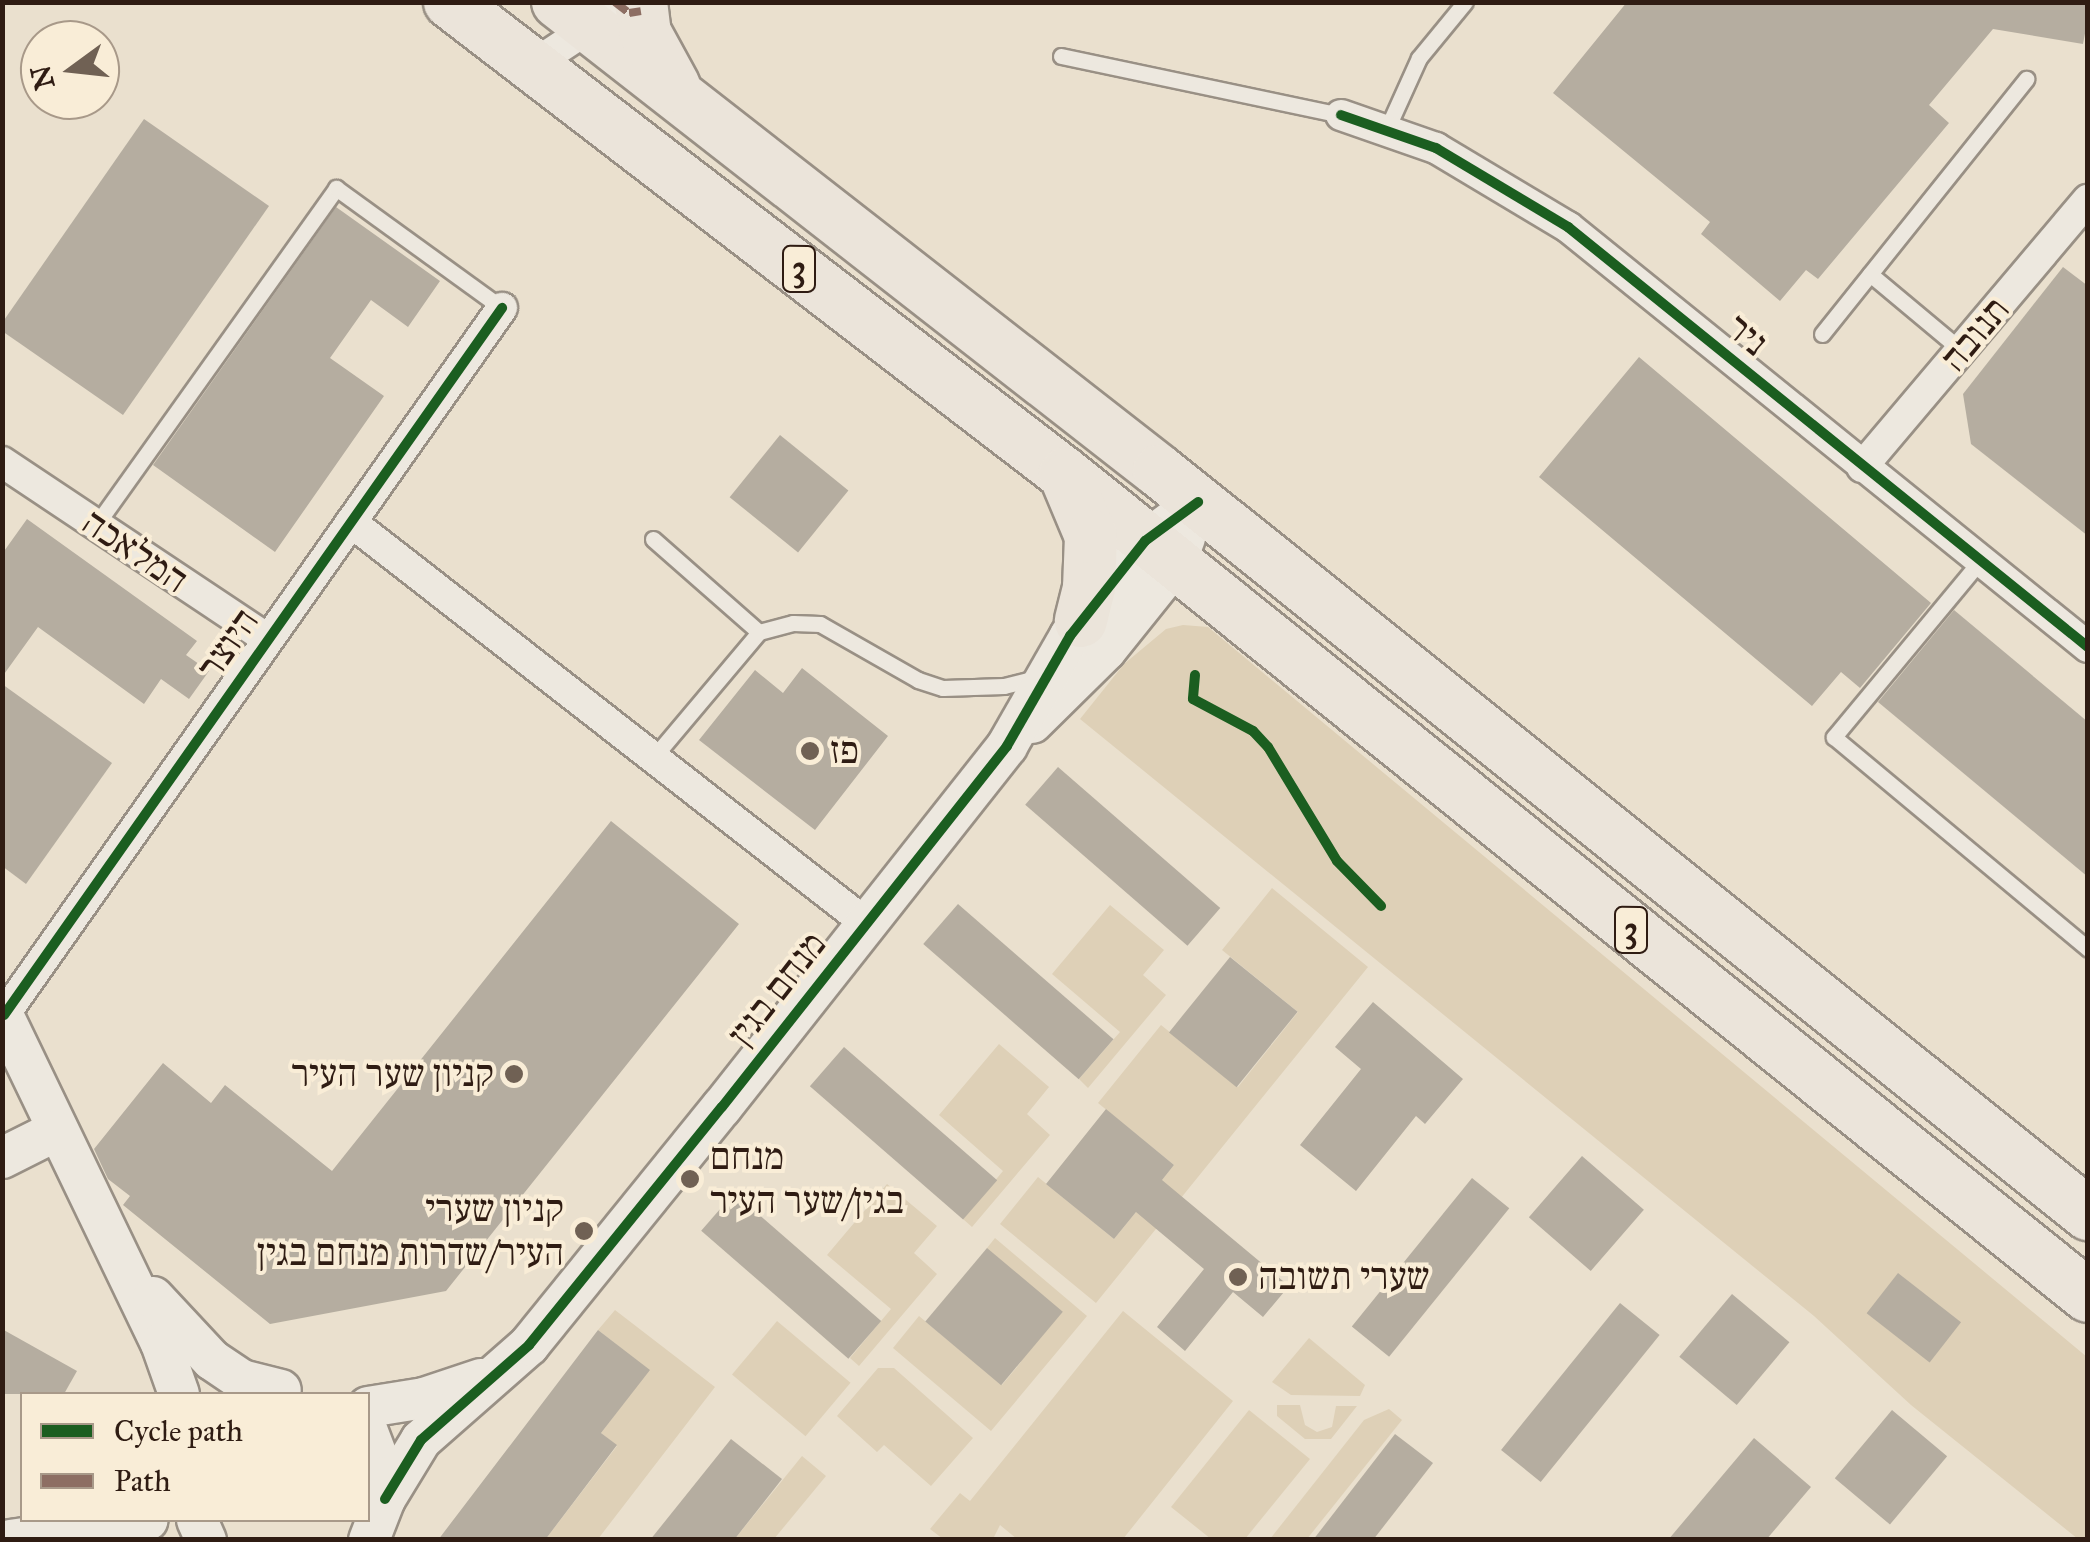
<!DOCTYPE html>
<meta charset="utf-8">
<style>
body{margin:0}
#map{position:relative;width:2090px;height:1542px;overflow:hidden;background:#eae0ce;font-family:"IM FELL Great Primer","Frank Ruhl Libre",serif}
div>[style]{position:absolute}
.green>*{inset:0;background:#ded0b7;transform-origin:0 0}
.building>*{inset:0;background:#b5ada0;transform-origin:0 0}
.roads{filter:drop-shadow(2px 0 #999085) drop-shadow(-2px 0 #999085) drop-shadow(0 2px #999085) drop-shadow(0 -2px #999085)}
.lane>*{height:15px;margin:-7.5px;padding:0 7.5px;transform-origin:7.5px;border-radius:7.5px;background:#ede8df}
.street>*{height:30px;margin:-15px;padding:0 15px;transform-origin:15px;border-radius:15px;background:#ede8df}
.secondary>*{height:40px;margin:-20px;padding:0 20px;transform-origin:20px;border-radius:20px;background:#ede8df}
.highway>*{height:52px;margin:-26px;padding:0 26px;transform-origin:26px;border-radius:26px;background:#ebe4da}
.quiet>*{height:8px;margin-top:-4px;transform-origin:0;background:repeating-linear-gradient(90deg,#8d6e63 0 15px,transparent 0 23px)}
.cycleway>*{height:10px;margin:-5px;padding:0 5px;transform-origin:5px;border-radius:5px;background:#1b5e20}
.dots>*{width:28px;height:28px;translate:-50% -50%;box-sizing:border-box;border:5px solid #f9edd7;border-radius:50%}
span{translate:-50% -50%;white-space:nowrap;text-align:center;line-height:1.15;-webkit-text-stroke:8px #f9edd7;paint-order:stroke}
.shield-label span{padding:2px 8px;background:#f9edd7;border:2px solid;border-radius:8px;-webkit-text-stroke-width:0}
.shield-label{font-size:35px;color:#2f1c13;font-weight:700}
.street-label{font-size:38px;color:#2f1c13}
.poi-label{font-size:38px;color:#2f1c13}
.left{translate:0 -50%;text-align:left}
.right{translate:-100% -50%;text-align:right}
.frame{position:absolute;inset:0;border:5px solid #2f1c13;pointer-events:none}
.legend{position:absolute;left:20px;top:1392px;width:350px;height:130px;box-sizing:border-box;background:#f9edd7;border:2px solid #a89989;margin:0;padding:12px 18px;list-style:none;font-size:30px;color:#2f1c13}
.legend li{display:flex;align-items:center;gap:20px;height:50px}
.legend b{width:50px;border:2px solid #a89989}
.north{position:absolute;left:20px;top:20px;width:100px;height:100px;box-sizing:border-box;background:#f9edd7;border:2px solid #a89989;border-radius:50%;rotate:255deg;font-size:28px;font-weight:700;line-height:40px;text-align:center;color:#2f1c13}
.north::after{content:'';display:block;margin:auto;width:35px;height:45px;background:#706154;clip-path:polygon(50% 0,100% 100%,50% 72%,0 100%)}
</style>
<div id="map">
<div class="green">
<div style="clip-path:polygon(1183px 625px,1208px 627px,2087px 1357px,2087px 1539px,2078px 1539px,1911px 1405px,1814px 1316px,1080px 719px,1124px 664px,1166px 629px)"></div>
<div style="clip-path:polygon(1272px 888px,1368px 967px,1096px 1303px,1000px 1224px,1038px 1177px,1114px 1239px,1174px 1165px,1098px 1103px,1161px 1025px,1238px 1087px,1298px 1012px,1222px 950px)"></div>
<div style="clip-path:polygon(1110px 905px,1164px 950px,1143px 975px,1166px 995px,1088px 1088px,1079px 1079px,1120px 1032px,1052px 974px)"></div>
<div style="clip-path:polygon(999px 1044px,1049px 1087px,1027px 1114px,1050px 1135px,972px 1227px,963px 1219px,1003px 1171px,939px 1115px)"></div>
<div style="clip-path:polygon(887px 1184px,937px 1226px,914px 1253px,937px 1274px,859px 1366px,850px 1358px,891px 1309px,827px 1255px)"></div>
<div style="clip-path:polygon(995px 1238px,1087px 1316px,991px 1431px,893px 1348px,919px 1316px,1002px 1385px,1021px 1362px,1011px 1353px,987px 1248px)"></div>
<div style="clip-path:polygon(615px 1310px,715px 1387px,598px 1539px,545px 1540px,617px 1446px,601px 1433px,649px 1370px,598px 1330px)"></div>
<div style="clip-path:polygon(1123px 1311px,1233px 1401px,1123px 1539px,1017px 1539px,1000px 1525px,993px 1539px,943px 1539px,930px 1529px,960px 1493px,970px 1501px)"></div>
<div style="left:777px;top:1321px;width:96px;height:70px;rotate:40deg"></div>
<div style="clip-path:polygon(1309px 1338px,1365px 1385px,1360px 1396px,1291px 1395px,1272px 1382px)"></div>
<div style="clip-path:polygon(878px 1368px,894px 1368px,973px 1438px,931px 1486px,884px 1445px,877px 1452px,837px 1416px)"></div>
<div style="clip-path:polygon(1277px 1405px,1300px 1405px,1305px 1425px,1317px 1432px,1332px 1427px,1336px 1406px,1357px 1406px,1331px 1439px,1305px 1439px,1277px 1416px)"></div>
<div style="clip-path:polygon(1389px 1409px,1402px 1420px,1307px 1539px,1270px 1539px,1364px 1420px)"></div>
<div style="clip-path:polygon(1249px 1410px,1310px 1459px,1245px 1539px,1211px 1539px,1171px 1507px)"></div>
<div style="clip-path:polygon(802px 1456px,826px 1476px,774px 1539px,734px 1540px)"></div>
</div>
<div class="building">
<div style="clip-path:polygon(1627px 2px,2088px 2px,2088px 18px,2083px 44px,1993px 29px,1929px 105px,1949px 123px,1818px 279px,1806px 270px,1780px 301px,1701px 234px,1710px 222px,1553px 93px)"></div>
<div style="clip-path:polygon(144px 119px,269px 206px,123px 415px,2px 331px,2px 323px)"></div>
<div style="clip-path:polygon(336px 207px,440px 281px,408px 327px,371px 300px,330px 358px,384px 396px,275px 552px,153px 465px)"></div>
<div style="clip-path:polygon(2063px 267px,2088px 286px,2088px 536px,1971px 444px,1963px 394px)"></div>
<div style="clip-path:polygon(1639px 357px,1931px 603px,1860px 688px,1841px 672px,1812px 706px,1539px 477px)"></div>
<div style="left:780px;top:435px;width:88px;height:80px;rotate:39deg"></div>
<div style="clip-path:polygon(27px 519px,197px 641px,186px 655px,209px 671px,189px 699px,161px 679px,144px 704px,38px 627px,2px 677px,2px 554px)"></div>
<div style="clip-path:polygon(1954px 610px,2088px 722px,2088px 877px,1878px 702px)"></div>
<div style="clip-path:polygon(802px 668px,888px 736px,815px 830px,699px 740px,755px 670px,783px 693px)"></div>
<div style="clip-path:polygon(2px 684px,112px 763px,26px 884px,2px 866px)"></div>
<div style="left:1058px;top:767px;width:215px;height:50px;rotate:41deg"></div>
<div style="clip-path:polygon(611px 821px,739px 924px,446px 1291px,270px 1324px,123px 1205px,130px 1196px,108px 1179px,94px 1149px,163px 1063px,211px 1103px,225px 1085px,332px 1171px)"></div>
<div style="left:958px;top:904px;width:206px;height:53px;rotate:41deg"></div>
<div style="left:1230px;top:957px;width:87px;height:97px;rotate:39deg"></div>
<div style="clip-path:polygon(1373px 1002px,1463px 1079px,1425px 1124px,1416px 1116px,1356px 1191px,1300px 1145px,1361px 1069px,1335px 1047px)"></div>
<div style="left:844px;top:1047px;width:203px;height:52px;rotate:41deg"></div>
<div style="clip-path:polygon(1106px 1109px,1174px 1165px,1162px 1180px,1289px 1286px,1263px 1317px,1233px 1292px,1185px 1351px,1157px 1327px,1204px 1269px,1136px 1212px,1114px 1239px,1046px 1184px)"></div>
<div style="left:1582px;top:1156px;width:82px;height:81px;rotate:41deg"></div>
<div style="left:1472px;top:1178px;width:48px;height:191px;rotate:39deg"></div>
<div style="left:734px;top:1193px;width:195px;height:50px;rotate:41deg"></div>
<div style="left:987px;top:1248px;width:99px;height:96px;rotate:40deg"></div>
<div style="left:1898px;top:1273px;width:80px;height:51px;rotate:38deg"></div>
<div style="left:1732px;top:1294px;width:75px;height:82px;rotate:40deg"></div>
<div style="left:1620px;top:1303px;width:51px;height:189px;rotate:39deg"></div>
<div style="clip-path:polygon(2px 1329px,77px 1371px,64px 1394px,2px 1394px)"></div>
<div style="clip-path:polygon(598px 1330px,650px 1370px,601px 1433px,617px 1445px,545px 1540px,438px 1540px)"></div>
<div style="left:1892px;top:1410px;width:72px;height:89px;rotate:40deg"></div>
<div style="clip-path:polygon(1395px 1434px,1433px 1463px,1373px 1540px,1313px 1540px)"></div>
<div style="clip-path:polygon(1754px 1438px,1811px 1487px,1766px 1540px,1668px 1540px)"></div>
<div style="clip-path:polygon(731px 1439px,782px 1479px,734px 1540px,650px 1540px)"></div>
</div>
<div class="roads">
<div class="lane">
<div style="left:1061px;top:56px;width:286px;rotate:11.9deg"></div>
<div style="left:1386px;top:131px;width:80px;rotate:-65.7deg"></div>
<div style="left:1419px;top:58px;width:72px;rotate:-50.6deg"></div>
<div style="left:1870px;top:274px;width:119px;rotate:39.9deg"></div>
<div style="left:1822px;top:334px;width:327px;rotate:-51.3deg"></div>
<div style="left:96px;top:525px;width:414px;rotate:-54.5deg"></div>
<div style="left:336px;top:188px;width:205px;rotate:35.9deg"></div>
<div style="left:653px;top:539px;width:141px;rotate:41.3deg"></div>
<div style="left:1980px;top:561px;width:229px;rotate:129.7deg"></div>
<div style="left:1834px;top:737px;width:331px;rotate:39.8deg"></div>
<div style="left:653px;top:758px;width:165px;rotate:-49.9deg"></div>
<div style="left:759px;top:632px;width:35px;rotate:-15deg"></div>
<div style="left:793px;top:623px;width:27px;rotate:2deg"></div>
<div style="left:820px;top:624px;width:113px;rotate:29.7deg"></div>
<div style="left:918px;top:680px;width:26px;rotate:18deg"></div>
<div style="left:943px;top:688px;width:61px;rotate:-1.9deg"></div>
<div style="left:1004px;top:686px;width:34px;rotate:-14deg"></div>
</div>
<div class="street">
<div style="left:533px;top:65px;width:67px;rotate:-33.5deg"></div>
<div style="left:589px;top:28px;width:33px;rotate:-52deg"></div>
<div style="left:1341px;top:115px;width:101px;rotate:19.2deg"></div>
<div style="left:1436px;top:148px;width:154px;rotate:30.9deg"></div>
<div style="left:1568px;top:227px;width:668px;rotate:38.93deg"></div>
<div style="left:2px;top:462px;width:319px;rotate:33.7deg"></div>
<div style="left:1862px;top:467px;width:350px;rotate:-49.8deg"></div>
<div style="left:351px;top:522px;width:654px;rotate:37.92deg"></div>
<div style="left:4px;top:1015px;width:865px;rotate:-54.84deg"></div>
</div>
<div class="secondary">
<div style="left:1032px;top:723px;width:104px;rotate:-44.6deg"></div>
<div style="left:1106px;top:650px;width:110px;rotate:-51.3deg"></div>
<div style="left:1175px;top:564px;width:28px;rotate:-69deg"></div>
<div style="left:2px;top:1013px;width:366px;rotate:64.3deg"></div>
<div style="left:161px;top:1343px;width:54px;rotate:70.6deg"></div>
<div style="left:2px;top:1158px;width:60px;rotate:-26.6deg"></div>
<div style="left:153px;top:1297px;width:86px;rotate:46.9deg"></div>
<div style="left:212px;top:1360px;width:36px;rotate:34deg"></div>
<div style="left:242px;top:1380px;width:40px;rotate:14.4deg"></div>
<div style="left:368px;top:1407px;width:57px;rotate:-9.1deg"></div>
<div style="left:424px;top:1398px;width:60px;rotate:-18.4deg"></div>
<div style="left:368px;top:1432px;width:48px;rotate:69.3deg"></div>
<div style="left:385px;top:1477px;width:22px;rotate:90deg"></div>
<div style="left:385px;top:1499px;width:44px;rotate:111.3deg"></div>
<div style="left:385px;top:1499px;width:69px;rotate:-58.6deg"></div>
<div style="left:421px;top:1440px;width:144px;rotate:-41.3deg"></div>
<div style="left:529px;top:1345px;width:306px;rotate:-51deg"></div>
<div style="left:722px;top:1107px;width:460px;rotate:-51.7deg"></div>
<div style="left:1007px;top:746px;width:127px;rotate:-60.2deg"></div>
<div style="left:1070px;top:636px;width:121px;rotate:-51.7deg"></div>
<div style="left:1145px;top:541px;width:66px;rotate:-36.3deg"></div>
<div style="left:197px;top:1520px;width:22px;rotate:66deg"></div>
<div style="left:10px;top:1540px;width:139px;rotate:-8.2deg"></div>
</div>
<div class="highway">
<div style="left:450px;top:2px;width:775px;rotate:37.51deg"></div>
<div style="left:1065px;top:474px;width:1312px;rotate:38.78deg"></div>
<div style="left:558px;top:2px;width:762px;rotate:37.97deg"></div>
<div style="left:1159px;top:471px;width:1190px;rotate:38.65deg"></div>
<div style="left:641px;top:2px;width:31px;rotate:83deg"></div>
<div style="left:645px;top:33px;width:60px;rotate:61.3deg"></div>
<div style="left:1067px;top:479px;width:62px;rotate:67.2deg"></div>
<div style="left:1091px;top:536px;width:52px;rotate:92.2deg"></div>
<div style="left:1089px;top:588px;width:34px;rotate:104deg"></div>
</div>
</div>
<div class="quiet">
<div style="left:615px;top:2px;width:18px;rotate:38deg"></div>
<div style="left:629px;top:13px;width:12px;rotate:-9deg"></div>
</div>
<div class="cycleway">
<div style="left:1341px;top:115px;width:101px;rotate:19.2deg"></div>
<div style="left:1436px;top:148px;width:154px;rotate:30.9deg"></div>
<div style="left:1568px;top:227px;width:668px;rotate:38.93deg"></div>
<div style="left:1195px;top:675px;width:24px;rotate:95deg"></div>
<div style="left:1193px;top:699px;width:68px;rotate:28.1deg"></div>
<div style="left:1253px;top:731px;width:22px;rotate:47deg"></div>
<div style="left:1268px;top:747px;width:133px;rotate:58.8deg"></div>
<div style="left:1337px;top:861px;width:63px;rotate:45.6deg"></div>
<div style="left:4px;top:1015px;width:865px;rotate:-54.84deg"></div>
<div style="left:385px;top:1499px;width:69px;rotate:-58.6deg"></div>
<div style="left:421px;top:1440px;width:144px;rotate:-41.3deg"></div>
<div style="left:529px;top:1345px;width:306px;rotate:-51deg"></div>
<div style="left:722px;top:1107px;width:460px;rotate:-51.7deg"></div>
<div style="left:1007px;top:746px;width:127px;rotate:-60.2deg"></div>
<div style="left:1070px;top:636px;width:121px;rotate:-51.7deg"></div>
<div style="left:1145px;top:541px;width:66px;rotate:-36.3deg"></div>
</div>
<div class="dots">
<div style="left:810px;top:751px;background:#706154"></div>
<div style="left:514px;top:1074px;background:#706154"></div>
<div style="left:690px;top:1179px;background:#706154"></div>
<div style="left:584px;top:1231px;background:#706154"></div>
<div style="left:1238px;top:1277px;background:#706154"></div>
</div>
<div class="shield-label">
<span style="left:799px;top:269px">3</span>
<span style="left:1631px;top:930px">3</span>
</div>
<div class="street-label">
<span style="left:1975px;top:334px;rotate:-50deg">תנובה</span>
<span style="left:1747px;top:335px;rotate:40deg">ניר</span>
<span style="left:135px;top:551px;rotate:34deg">המלאכה</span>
<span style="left:228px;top:644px;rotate:-55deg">היוצר</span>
<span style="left:777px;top:989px;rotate:-52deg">מנחם בגין</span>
</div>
<div class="poi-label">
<span class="left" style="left:830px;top:751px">פז</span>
<span class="right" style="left:494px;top:1074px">קניון שער העיר</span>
<span class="left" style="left:710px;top:1179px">מנחם<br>בגין/שער העיר</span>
<span class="right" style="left:564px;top:1231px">קניון שערי<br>העיר/שדרות מנחם בגין</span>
<span class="left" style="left:1258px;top:1277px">שערי תשובה</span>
</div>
<div class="frame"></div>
<ul class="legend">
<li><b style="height:12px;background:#1b5e20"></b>Cycle path</li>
<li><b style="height:12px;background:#8d6e63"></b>Path</li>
</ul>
<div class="north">N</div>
</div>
